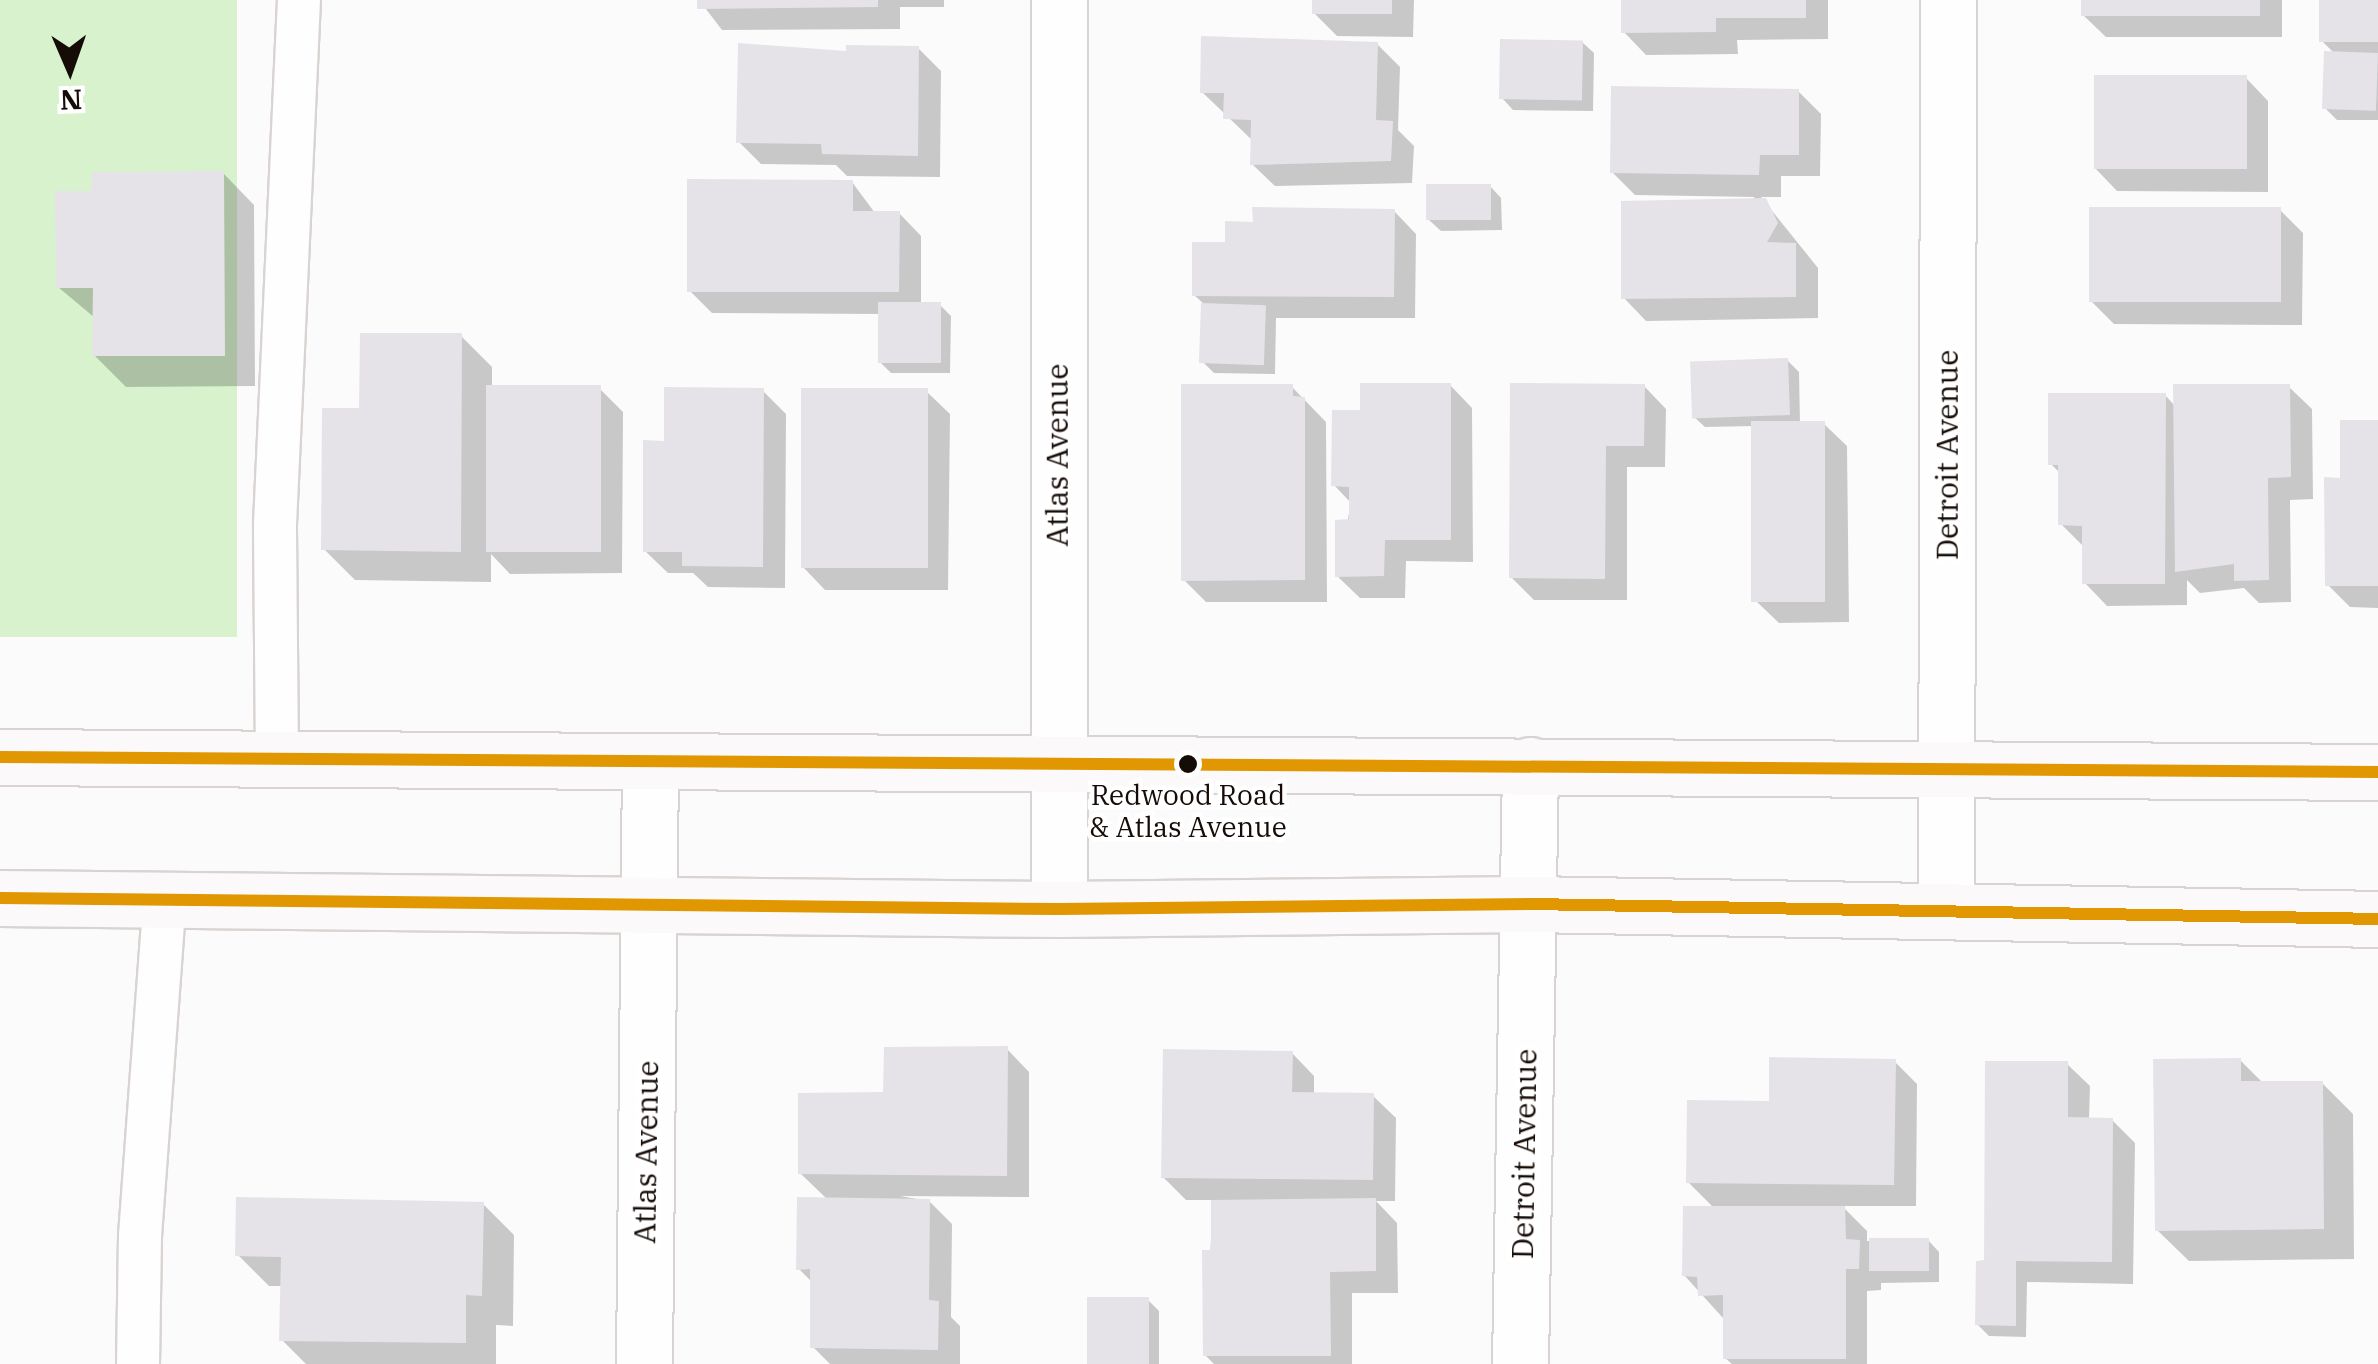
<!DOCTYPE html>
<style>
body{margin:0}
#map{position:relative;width:2378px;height:1364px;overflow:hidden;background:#fbfbfb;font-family:"IBM Plex Serif",serif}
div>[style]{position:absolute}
.green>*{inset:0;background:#d7f2cd;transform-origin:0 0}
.shadow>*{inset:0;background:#0003}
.building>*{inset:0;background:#e5e3e8;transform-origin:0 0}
.roads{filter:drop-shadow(2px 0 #d9d4d1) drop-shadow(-2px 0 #d9d4d1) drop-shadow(0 2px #d9d4d1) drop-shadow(0 -2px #d9d4d1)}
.service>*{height:42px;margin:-21px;padding:0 21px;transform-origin:21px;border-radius:21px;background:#fefefe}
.minor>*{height:55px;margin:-27.5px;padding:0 27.5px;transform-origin:27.5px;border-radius:27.5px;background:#fefefe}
.secondary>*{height:55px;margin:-27.5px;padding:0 27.5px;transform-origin:27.5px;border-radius:27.5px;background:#fbf9f9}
.bus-1>*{height:12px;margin:-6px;padding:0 6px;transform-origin:6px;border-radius:6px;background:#e09701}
.dots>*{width:28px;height:28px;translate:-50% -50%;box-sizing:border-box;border:5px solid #fff;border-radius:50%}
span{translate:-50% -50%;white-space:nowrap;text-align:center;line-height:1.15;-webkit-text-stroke:9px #fff;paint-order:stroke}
.bus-label{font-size:28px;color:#160c07}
.street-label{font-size:30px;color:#160c07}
.north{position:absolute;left:20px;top:20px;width:100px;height:100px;-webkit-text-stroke:8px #fff;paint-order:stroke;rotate:178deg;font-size:28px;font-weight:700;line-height:40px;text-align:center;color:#160c07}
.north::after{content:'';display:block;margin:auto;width:35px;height:45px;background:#160c07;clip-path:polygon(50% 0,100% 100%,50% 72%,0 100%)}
</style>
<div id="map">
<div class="green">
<div style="left:0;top:0;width:237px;height:637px"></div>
</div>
<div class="shadow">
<div style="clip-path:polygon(699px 0,944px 0,944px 7px,900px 7px,900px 29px,722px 30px)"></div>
<div style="clip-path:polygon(1314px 0,1414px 0,1413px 37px,1337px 36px,1314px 13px)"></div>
<div style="clip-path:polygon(1624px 0,1828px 0,1828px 39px,1737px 40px,1738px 54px,1646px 55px,1624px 32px)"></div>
<div style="clip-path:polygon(2083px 0,2282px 0,2282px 37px,2106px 37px,2083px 15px)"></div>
<div style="clip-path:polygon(2321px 0,2378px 0,2378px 120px,2337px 120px,2325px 108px,2335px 54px,2322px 41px)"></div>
<div style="clip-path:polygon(1582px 42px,1594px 53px,1593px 111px,1513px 110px,1502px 98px)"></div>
<div style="clip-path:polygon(1377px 44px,1400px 67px,1398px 130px,1414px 146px,1412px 183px,1275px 186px,1252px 164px,1253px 141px,1202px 92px)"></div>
<div style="clip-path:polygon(740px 46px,848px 54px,918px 48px,941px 71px,940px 177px,847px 176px,836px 165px,761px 164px,739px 142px)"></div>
<div style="clip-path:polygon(2246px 78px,2268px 101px,2268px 192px,2117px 191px,2095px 168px)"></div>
<div style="clip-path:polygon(1798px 91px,1821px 114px,1820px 176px,1781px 176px,1781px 197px,1761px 197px,1818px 268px,1818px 318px,1646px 321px,1624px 298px,1755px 197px,1635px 195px,1612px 172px)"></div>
<div style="clip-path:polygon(223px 173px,254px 205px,255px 386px,126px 387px,94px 355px,95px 318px,58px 287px,94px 194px)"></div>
<div style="clip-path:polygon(852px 182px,875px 213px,899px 213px,921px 236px,921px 305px,940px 305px,951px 316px,950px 373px,891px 373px,880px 362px,880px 314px,712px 313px,690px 291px)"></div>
<div style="clip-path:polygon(1490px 186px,1501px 198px,1502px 230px,1441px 231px,1429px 220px)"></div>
<div style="clip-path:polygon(2280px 210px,2303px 233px,2302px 325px,2114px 324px,2091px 301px)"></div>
<div style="clip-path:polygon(1394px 211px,1416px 234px,1415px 318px,1276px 318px,1275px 374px,1214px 373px,1203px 362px,1204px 304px,1194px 295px,1255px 224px)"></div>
<div style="clip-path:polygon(461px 336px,492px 367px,492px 388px,600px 389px,623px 412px,622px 573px,510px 574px,491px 554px,491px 582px,355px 580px,324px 549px,362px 410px)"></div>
<div style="clip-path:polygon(1787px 360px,1799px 372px,1800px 424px,1824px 424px,1847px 446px,1849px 622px,1779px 623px,1756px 601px,1754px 426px,1705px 427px,1693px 416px)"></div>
<div style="clip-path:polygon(1450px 385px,1472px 408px,1473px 562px,1406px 561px,1405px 598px,1360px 598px,1337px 576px,1351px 503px,1334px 485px)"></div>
<div style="clip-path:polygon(1644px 386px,1666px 409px,1665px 467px,1627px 467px,1627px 600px,1534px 600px,1511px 577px)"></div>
<div style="clip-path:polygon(1292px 387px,1326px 422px,1327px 602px,1206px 602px,1184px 580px)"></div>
<div style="clip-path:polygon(2289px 387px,2312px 409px,2313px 499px,2290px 500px,2291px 602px,2259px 603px,2244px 588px,2200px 593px,2187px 580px,2187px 605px,2107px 606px,2085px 583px,2085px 548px,2061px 524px,2061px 474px,2051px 464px,2165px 395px,2176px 407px)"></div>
<div style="clip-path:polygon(763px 391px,786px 414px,785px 588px,708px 587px,693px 573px,668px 573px,645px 551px,666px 444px)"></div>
<div style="clip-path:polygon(927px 392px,950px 414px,948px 590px,825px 590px,803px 567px)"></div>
<div style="clip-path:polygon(2378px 422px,2378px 608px,2350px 607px,2328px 585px,2342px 481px)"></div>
<div style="clip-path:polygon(1007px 1049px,1029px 1072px,1029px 1197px,900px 1196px,929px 1201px,952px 1224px,951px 1317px,960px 1326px,960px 1364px,830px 1364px,813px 1347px,813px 1283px,799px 1269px,828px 1200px,800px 1173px,886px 1095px)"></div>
<div style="clip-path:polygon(1292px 1053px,1314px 1076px,1314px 1095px,1373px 1096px,1396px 1118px,1395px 1201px,1376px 1201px,1397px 1223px,1398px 1293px,1352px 1293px,1352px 1364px,1214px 1364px,1205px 1355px,1213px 1200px,1186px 1200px,1163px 1177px)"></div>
<div style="clip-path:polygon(2240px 1060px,2263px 1083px,2322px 1083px,2353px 1114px,2354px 1259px,2189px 1261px,2157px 1230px)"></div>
<div style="clip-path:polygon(1895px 1062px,1917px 1084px,1916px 1206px,1842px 1206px,1867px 1231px,1867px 1241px,1928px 1240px,1939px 1252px,1939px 1282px,1881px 1283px,1881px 1290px,1867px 1291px,1867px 1364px,1732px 1364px,1725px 1358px,1723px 1318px,1684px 1275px,1715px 1209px,1688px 1182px,1772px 1104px)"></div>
<div style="clip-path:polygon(2067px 1064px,2090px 1086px,2089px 1120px,2112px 1120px,2135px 1143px,2133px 1284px,2027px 1282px,2026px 1337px,1989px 1336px,1977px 1324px,1990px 1263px)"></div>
<div style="clip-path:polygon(483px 1204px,514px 1235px,513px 1326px,496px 1325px,496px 1364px,306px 1364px,282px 1340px,283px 1286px,269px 1286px,238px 1255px)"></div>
<div style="clip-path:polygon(1148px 1300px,1159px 1311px,1159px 1364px,1089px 1364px)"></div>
</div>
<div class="building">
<div style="clip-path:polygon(697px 0,878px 0,878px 7px,697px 9px)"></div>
<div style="left:1312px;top:0;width:80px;height:14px"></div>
<div style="clip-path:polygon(1621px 0,1806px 0,1806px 18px,1716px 18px,1716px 32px,1621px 33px)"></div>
<div style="left:2081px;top:0;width:179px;height:16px"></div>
<div style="left:2319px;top:0;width:59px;height:42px"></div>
<div style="clip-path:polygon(1201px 36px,1378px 42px,1376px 120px,1393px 121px,1391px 161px,1250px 165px,1251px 120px,1223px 119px,1224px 93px,1200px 93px)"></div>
<div style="left:1500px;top:39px;width:83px;height:60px;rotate:1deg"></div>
<div style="clip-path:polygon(738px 43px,846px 51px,846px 45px,919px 46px,918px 156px,822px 154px,821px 144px,736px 143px)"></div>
<div style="left:2324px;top:51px;width:54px;height:58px;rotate:2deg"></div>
<div style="left:2094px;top:75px;width:153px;height:94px"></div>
<div style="clip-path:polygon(1611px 86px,1799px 89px,1799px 155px,1760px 155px,1759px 175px,1610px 173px)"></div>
<div style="clip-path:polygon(224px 171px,225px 356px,92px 356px,93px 288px,56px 288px,55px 191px,91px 191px,92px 172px)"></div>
<div style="clip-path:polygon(687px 179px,853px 180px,853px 211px,900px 211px,899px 292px,687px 292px)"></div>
<div style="left:1491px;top:184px;width:36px;height:65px;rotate:90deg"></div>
<div style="clip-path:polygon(1766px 198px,1778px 223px,1767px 242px,1796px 243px,1796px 297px,1621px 299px,1621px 201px)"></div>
<div style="clip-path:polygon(1252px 207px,1395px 209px,1394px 297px,1192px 296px,1192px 242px,1225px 242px,1225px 221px,1253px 222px)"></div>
<div style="left:2089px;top:207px;width:192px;height:95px"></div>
<div style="left:878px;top:302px;width:63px;height:61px"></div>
<div style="left:1201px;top:303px;width:65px;height:60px;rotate:2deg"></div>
<div style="clip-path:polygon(360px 333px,462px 333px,461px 552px,321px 550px,322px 408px,359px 408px)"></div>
<div style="left:1788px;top:358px;width:57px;height:98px;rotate:88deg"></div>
<div style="clip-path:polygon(1360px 383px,1451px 383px,1451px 540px,1385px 540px,1384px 576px,1335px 577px,1335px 520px,1349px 519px,1349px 487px,1331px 486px,1332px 410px,1360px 410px)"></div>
<div style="clip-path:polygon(1510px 383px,1645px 384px,1644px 446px,1606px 446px,1605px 579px,1509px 578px)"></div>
<div style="clip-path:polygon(1181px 384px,1293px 384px,1293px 396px,1305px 397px,1305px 580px,1181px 581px)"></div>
<div style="clip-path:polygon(2173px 384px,2290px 384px,2291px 477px,2268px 478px,2269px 580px,2234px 581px,2234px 564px,2175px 572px)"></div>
<div style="left:486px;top:385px;width:115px;height:167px"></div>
<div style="clip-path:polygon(664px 387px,764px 388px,763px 567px,682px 566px,682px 552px,643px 552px,643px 440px,664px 441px)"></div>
<div style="left:801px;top:388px;width:127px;height:180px"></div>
<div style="clip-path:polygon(2048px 393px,2166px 393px,2165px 584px,2082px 584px,2082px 526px,2058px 525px,2058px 465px,2048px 465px)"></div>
<div style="clip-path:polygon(2340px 420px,2378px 420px,2378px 586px,2325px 586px,2324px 477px,2340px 478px)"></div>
<div style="left:1751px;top:421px;width:74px;height:181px"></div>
<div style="clip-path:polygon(1008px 1046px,1007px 1176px,798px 1174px,798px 1093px,883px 1092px,884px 1047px)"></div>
<div style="clip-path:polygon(1163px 1049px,1293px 1051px,1292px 1092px,1374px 1093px,1373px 1180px,1161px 1178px)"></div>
<div style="clip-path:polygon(1769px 1057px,1896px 1059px,1894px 1185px,1686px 1183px,1687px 1100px,1769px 1101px)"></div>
<div style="clip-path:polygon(2241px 1058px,2241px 1081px,2323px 1081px,2324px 1229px,2155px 1231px,2153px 1059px)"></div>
<div style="clip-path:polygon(1985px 1061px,2068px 1061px,2068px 1117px,2113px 1118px,2112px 1262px,2016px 1261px,2016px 1326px,1975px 1325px,1976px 1261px,1984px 1260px)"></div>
<div style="clip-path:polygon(236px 1197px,484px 1202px,482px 1296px,466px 1295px,466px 1343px,279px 1341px,281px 1257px,235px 1256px)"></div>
<div style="clip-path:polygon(797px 1197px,930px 1199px,929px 1300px,939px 1301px,938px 1350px,810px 1348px,810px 1269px,796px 1270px)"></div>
<div style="clip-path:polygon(1376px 1198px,1376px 1271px,1330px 1272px,1331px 1356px,1203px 1356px,1202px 1250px,1211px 1250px,1211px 1200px)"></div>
<div style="clip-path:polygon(1683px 1206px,1845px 1206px,1846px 1239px,1860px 1240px,1859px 1269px,1846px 1269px,1846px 1359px,1723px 1359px,1723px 1295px,1698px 1296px,1697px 1277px,1682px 1276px)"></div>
<div style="left:1929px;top:1238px;width:33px;height:60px;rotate:90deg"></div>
<div style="left:1087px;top:1297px;width:62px;height:67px"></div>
</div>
<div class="roads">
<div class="service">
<div style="left:277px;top:759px;width:235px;rotate:-90.5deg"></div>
<div style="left:275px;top:524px;width:525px;rotate:-87.38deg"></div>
<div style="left:138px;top:1364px;width:128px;rotate:-89.1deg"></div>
<div style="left:140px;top:1236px;width:338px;rotate:-85.8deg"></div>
</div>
<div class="minor">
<div style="left:1059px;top:0;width:909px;rotate:90deg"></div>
<div style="left:1946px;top:910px;width:910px;rotate:-89.87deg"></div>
<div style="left:644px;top:1364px;width:603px;rotate:-89.43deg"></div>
<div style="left:1520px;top:1364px;width:599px;rotate:-89.04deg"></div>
</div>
<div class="secondary">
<div style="left:0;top:757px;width:2378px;rotate:0.36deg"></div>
<div style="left:0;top:898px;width:1059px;rotate:0.6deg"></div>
<div style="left:1059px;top:909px;width:471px;rotate:-0.6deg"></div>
<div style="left:1530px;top:904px;width:848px;rotate:1.01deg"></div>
</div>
</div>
<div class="bus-1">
<div style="left:0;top:757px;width:2378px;rotate:0.36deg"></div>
<div style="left:0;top:898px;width:1059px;rotate:0.6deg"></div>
<div style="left:1059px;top:909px;width:471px;rotate:-0.6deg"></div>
<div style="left:1530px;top:904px;width:848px;rotate:1.01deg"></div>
</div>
<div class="dots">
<div style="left:1188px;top:764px;background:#160c07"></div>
</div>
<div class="bus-label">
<span style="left:1188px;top:811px">Redwood Road<br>&amp; Atlas Avenue</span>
</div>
<div class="street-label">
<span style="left:1057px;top:455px;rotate:-90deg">Atlas Avenue</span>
<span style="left:1947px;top:455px;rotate:-90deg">Detroit Avenue</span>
<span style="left:646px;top:1152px;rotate:-89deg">Atlas Avenue</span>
<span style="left:1524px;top:1154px;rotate:-89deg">Detroit Avenue</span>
</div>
<div class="north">N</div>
</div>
